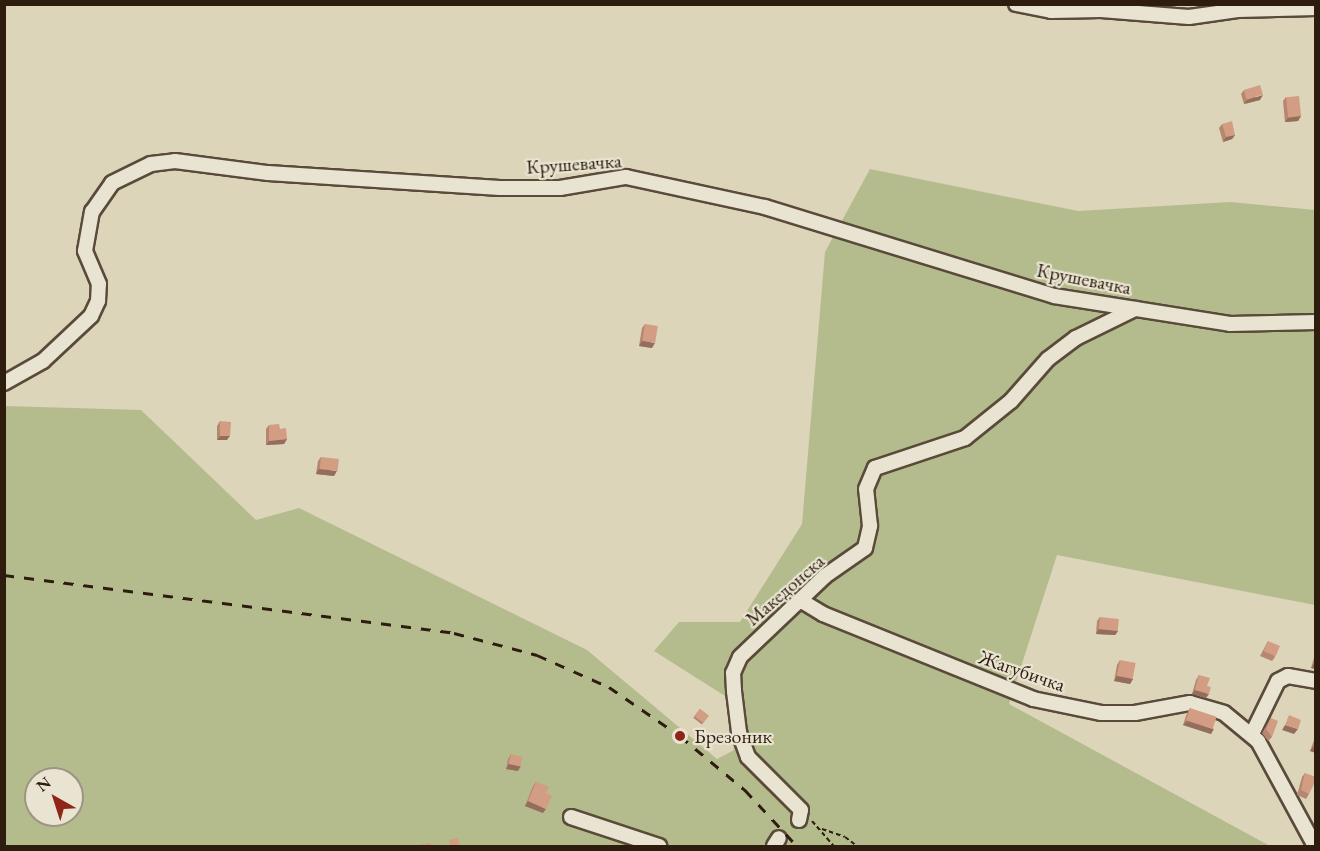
<!DOCTYPE html>
<meta charset="utf-8">
<style>
body{margin:0}
#map{position:relative;width:1320px;height:851px;overflow:hidden;background:#ddd5ba;font-family:"EB Garamond",serif}
div>[style]{position:absolute}
.green>*{inset:0;background:#b4bc8d}
.path>*{height:2px;margin-top:-1px;transform-origin:0;background:repeating-linear-gradient(90deg,#2e1c0f 0 4.5px,transparent 0 7.5px)}
.roads{filter:drop-shadow(2px 0 #5a4a3a) drop-shadow(-2px 0 #5a4a3a) drop-shadow(0 2px #5a4a3a) drop-shadow(0 -2px #5a4a3a)}
.minor>*{height:14px;margin:-7px;padding:0 7px;transform-origin:7px;border-radius:7px;background:#e9e4d2}
.rail>*{height:3px;margin-top:-1.5px;transform-origin:0;background:repeating-linear-gradient(90deg,#2e1c0f 0 10px,transparent 0 20px)}
.wall>*{inset:0;background:#b58771;transform-origin:0 0}
.shaded-wall>*{inset:0;background:#936e5c}
.building>*{inset:0;background:#d29d83;transform-origin:0 0}
.dots>*{width:16px;height:16px;translate:-50% -50%;box-sizing:border-box;border:3px solid #e9e4d2;border-radius:50%}
span{translate:-50% -50%;white-space:nowrap;text-align:center;line-height:1.15;-webkit-text-stroke:4.5px #e9e4d2;paint-order:stroke}
.street-label{font-size:20px;color:#2e1c0f}
.poi-label{font-size:20px;color:#2e1c0f}
.left{translate:0 -50%;text-align:left}
.frame{position:absolute;inset:0;border:6px solid #2e1c0f;pointer-events:none}
.north{position:absolute;left:24px;top:767px;width:60px;height:60px;box-sizing:border-box;background:#e9e4d2;border:2px solid #9e9484;border-radius:50%;rotate:321deg;font-size:16px;font-weight:700;line-height:24px;text-align:center;color:#2e1c0f}
.north::after{content:'';display:block;margin:auto;width:21px;height:27px;background:#8f2418;clip-path:polygon(50% 0,100% 100%,50% 72%,0 100%)}
</style>
<div id="map">
<div class="green">
<div style="clip-path:polygon(evenodd,870px 169px,1078px 211px,1230px 202px,1315px 210px,1315px 605px,1057px 555px,1009px 704px,1270px 846px,5px 846px,5px 406px,141px 410px,256px 520px,299px 508px,587px 650px,717px 759px,734px 750px,725px 696px,654px 651px,679px 622px,740px 622px,802px 524px,825px 252px,870px 169px,36px 779px,72px 779px,72px 815px,36px 815px,36px 779px)"></div>
</div>
<div class="path">
<div style="left:812px;top:821px;width:33px;rotate:49deg"></div>
<div style="left:822px;top:829px;width:24px;rotate:19deg"></div>
<div style="left:845px;top:837px;width:15px;rotate:37deg"></div>
</div>
<div class="roads">
<div class="minor">
<div style="left:1016px;top:4px;width:36px;rotate:11deg"></div>
<div style="left:1051px;top:11px;width:50px;rotate:-1.1deg"></div>
<div style="left:1101px;top:10px;width:88px;rotate:4.5deg"></div>
<div style="left:1189px;top:17px;width:49px;rotate:-8.1deg"></div>
<div style="left:1238px;top:10px;width:78px;rotate:-1.5deg"></div>
<div style="left:4px;top:383px;width:45px;rotate:-29.4deg"></div>
<div style="left:43px;top:361px;width:66px;rotate:-43.2deg"></div>
<div style="left:91px;top:316px;width:17px;rotate:-65deg"></div>
<div style="left:98px;top:301px;width:17px;rotate:-87deg"></div>
<div style="left:99px;top:284px;width:36px;rotate:-113deg"></div>
<div style="left:85px;top:251px;width:40px;rotate:-80deg"></div>
<div style="left:92px;top:212px;width:35px;rotate:-55deg"></div>
<div style="left:112px;top:183px;width:43px;rotate:-26deg"></div>
<div style="left:151px;top:164px;width:24px;rotate:-7deg"></div>
<div style="left:175px;top:161px;width:94px;rotate:7.4deg"></div>
<div style="left:268px;top:173px;width:232px;rotate:3.7deg"></div>
<div style="left:500px;top:188px;width:60px"></div>
<div style="left:560px;top:188px;width:67px;rotate:-9.5deg"></div>
<div style="left:626px;top:177px;width:142px;rotate:12.2deg"></div>
<div style="left:765px;top:207px;width:302px;rotate:17.1deg"></div>
<div style="left:1054px;top:296px;width:178px;rotate:9deg"></div>
<div style="left:1230px;top:324px;width:86px;rotate:-1.3deg"></div>
<div style="left:800px;top:600px;width:27px;rotate:31deg"></div>
<div style="left:823px;top:614px;width:227px;rotate:22deg"></div>
<div style="left:1033px;top:699px;width:69px;rotate:11.6deg"></div>
<div style="left:1101px;top:713px;width:34px"></div>
<div style="left:1135px;top:713px;width:56px;rotate:-10.3deg"></div>
<div style="left:1190px;top:703px;width:35px;rotate:16deg"></div>
<div style="left:1224px;top:713px;width:44px;rotate:39.5deg"></div>
<div style="left:1258px;top:741px;width:119px;rotate:61.5deg"></div>
<div style="left:1252px;top:734px;width:59px;rotate:-63.9deg"></div>
<div style="left:1278px;top:681px;width:11px;rotate:-27deg"></div>
<div style="left:1288px;top:676px;width:28px;rotate:10deg"></div>
<div style="left:571px;top:817px;width:93px;rotate:18.2deg"></div>
<div style="left:799px;top:820px;width:10px;rotate:-79deg"></div>
<div style="left:801px;top:810px;width:75px;rotate:-135deg"></div>
<div style="left:748px;top:757px;width:27px;rotate:-110deg"></div>
<div style="left:739px;top:732px;width:41px;rotate:-97deg"></div>
<div style="left:734px;top:691px;width:18px;rotate:-93deg"></div>
<div style="left:733px;top:673px;width:17px;rotate:-66deg"></div>
<div style="left:740px;top:657px;width:117px;rotate:-43.6deg"></div>
<div style="left:825px;top:576px;width:49px;rotate:-35deg"></div>
<div style="left:865px;top:548px;width:23px;rotate:-77deg"></div>
<div style="left:870px;top:526px;width:37px;rotate:-96deg"></div>
<div style="left:866px;top:489px;width:23px;rotate:-67deg"></div>
<div style="left:875px;top:468px;width:95px;rotate:-18.4deg"></div>
<div style="left:965px;top:438px;width:59px;rotate:-38.8deg"></div>
<div style="left:1011px;top:401px;width:56px;rotate:-48.6deg"></div>
<div style="left:1048px;top:359px;width:35px;rotate:-37deg"></div>
<div style="left:1076px;top:338px;width:66px;rotate:-26.2deg"></div>
<div style="left:774px;top:846px;width:9px;rotate:-58deg"></div>
</div>
</div>
<div class="rail">
<div style="left:4px;top:575px;width:454px;rotate:7.3deg"></div>
<div style="left:454px;top:633px;width:86px;rotate:14.8deg"></div>
<div style="left:537px;top:655px;width:79px;rotate:24deg"></div>
<div style="left:609px;top:687px;width:86px;rotate:34.6deg"></div>
<div style="left:680px;top:736px;width:85px;rotate:39.7deg"></div>
<div style="left:745px;top:790px;width:76px;rotate:47.1deg"></div>
</div>
<div class="wall">
<div style="clip-path:polygon(1244px 90px,1260px 100px,1244px 104px,1241px 94px)"></div>
<div style="clip-path:polygon(1286px 97px,1301px 116px,1298px 121px,1285px 122px,1283px 101px)"></div>
<div style="clip-path:polygon(1222px 124px,1235px 135px,1232px 139px,1223px 142px,1219px 128px)"></div>
<div style="clip-path:polygon(645px 324px,652px 348px,639px 346px,642px 328px)"></div>
<div style="clip-path:polygon(220px 421px,227px 440px,217px 440px,217px 426px)"></div>
<div style="clip-path:polygon(269px 425px,280px 429px,287px 439px,284px 444px,266px 445px,266px 429px)"></div>
<div style="clip-path:polygon(321px 457px,334px 476px,316px 474px,318px 461px)"></div>
<div style="clip-path:polygon(1100px 617px,1118px 631px,1115px 635px,1096px 634px,1097px 621px)"></div>
<div style="clip-path:polygon(1268px 641px,1275px 657px,1272px 661px,1260px 656px)"></div>
<div style="clip-path:polygon(1316px 655px,1316px 669px,1311px 668px,1314px 658px)"></div>
<div style="clip-path:polygon(1120px 660px,1133px 679px,1130px 684px,1114px 681px,1117px 665px)"></div>
<div style="clip-path:polygon(1199px 675px,1207px 686px,1206px 698px,1192px 694px,1196px 680px)"></div>
<div style="clip-path:polygon(1190px 708px,1211px 734px,1183px 725px,1187px 713px)"></div>
<div style="left:700px;top:709px;width:11px;height:11px;rotate:38deg"></div>
<div style="clip-path:polygon(1271px 718px,1272px 737px,1268px 741px,1262px 733px)"></div>
<div style="clip-path:polygon(1316px 735px,1316px 753px,1310px 751px)"></div>
<div style="clip-path:polygon(511px 754px,518px 771px,506px 769px,508px 759px)"></div>
<div style="clip-path:polygon(1305px 773px,1309px 794px,1306px 799px,1297px 795px,1302px 777px)"></div>
<div style="clip-path:polygon(536px 782px,543px 813px,525px 806px,533px 786px)"></div>
</div>
<div class="shaded-wall">
<div style="clip-path:polygon(1263px 95px,1260px 100px,1244px 104px,1247px 100px)"></div>
<div style="clip-path:polygon(1301px 116px,1298px 121px,1285px 122px,1288px 118px)"></div>
<div style="clip-path:polygon(1235px 135px,1232px 139px,1223px 142px,1226px 137px)"></div>
<div style="clip-path:polygon(642px 341px,655px 343px,652px 348px,639px 346px)"></div>
<div style="clip-path:polygon(220px 436px,230px 436px,227px 440px,217px 440px)"></div>
<div style="clip-path:polygon(287px 439px,284px 444px,266px 445px,269px 441px)"></div>
<div style="clip-path:polygon(319px 469px,337px 471px,334px 476px,316px 474px)"></div>
<div style="clip-path:polygon(1099px 629px,1118px 631px,1115px 635px,1096px 634px)"></div>
<div style="clip-path:polygon(1314px 664px,1316px 664px,1316px 669px,1311px 668px)"></div>
<div style="clip-path:polygon(1117px 676px,1133px 679px,1130px 684px,1114px 681px)"></div>
<div style="clip-path:polygon(1195px 690px,1209px 694px,1206px 698px,1192px 694px)"></div>
<div style="clip-path:polygon(1187px 721px,1214px 729px,1211px 734px,1183px 725px)"></div>
<div style="clip-path:polygon(1285px 725px,1298px 729px,1294px 734px,1282px 730px)"></div>
<div style="clip-path:polygon(1313px 747px,1316px 747px,1316px 753px,1310px 751px)"></div>
<div style="clip-path:polygon(509px 764px,521px 766px,518px 771px,506px 769px)"></div>
<div style="clip-path:polygon(528px 801px,546px 809px,543px 813px,525px 806px)"></div>
</div>
<div class="building">
<div style="left:1260px;top:85px;width:10px;height:17px;rotate:73deg"></div>
<div style="left:1299px;top:96px;width:20px;height:13px;rotate:84deg"></div>
<div style="clip-path:polygon(1232px 121px,1235px 135px,1226px 137px,1222px 124px)"></div>
<div style="left:645px;top:324px;width:13px;height:17px;rotate:9deg"></div>
<div style="clip-path:polygon(220px 421px,231px 422px,230px 436px,220px 436px)"></div>
<div style="clip-path:polygon(279px 424px,280px 429px,286px 428px,287px 439px,269px 441px,269px 425px)"></div>
<div style="left:321px;top:457px;width:18px;height:12px;rotate:6deg"></div>
<div style="left:1100px;top:617px;width:19px;height:12px;rotate:6deg"></div>
<div style="left:1268px;top:641px;width:13px;height:11px;rotate:23deg"></div>
<div style="left:1120px;top:660px;width:16px;height:16px;rotate:11deg"></div>
<div style="clip-path:polygon(1199px 675px,1210px 678px,1207px 686px,1211px 687px,1209px 694px,1195px 690px)"></div>
<div style="left:1190px;top:708px;width:28px;height:13px;rotate:18deg"></div>
<div style="left:700px;top:709px;width:11px;height:9px;rotate:38deg"></div>
<div style="clip-path:polygon(1289px 715px,1301px 720px,1298px 729px,1285px 725px)"></div>
<div style="clip-path:polygon(1271px 718px,1278px 721px,1272px 737px,1266px 729px)"></div>
<div style="left:511px;top:754px;width:12px;height:10px;rotate:14deg"></div>
<div style="clip-path:polygon(1305px 773px,1316px 777px,1316px 780px,1309px 794px,1301px 790px)"></div>
<div style="clip-path:polygon(536px 782px,549px 787px,546px 793px,552px 796px,546px 809px,528px 801px)"></div>
<div style="clip-path:polygon(458px 838px,460px 846px,441px 846px,450px 845px,449px 840px)"></div>
<div style="clip-path:polygon(431px 843px,431px 846px,408px 846px)"></div>
</div>
<div class="dots">
<div style="left:680px;top:736px;background:#8f2418"></div>
</div>
<div class="street-label">
<span style="left:574px;top:164px;rotate:-4deg">Крушевачка</span>
<span style="left:1084px;top:279px;rotate:11deg">Крушевачка</span>
<span style="left:785px;top:590px;rotate:-41deg">Македонска</span>
<span style="left:1022px;top:671px;rotate:19deg">Жагубичка</span>
</div>
<div class="poi-label">
<span class="left" style="left:694px;top:736px">Брезоник</span>
</div>
<div class="frame"></div>
<div class="north">N</div>
</div>
